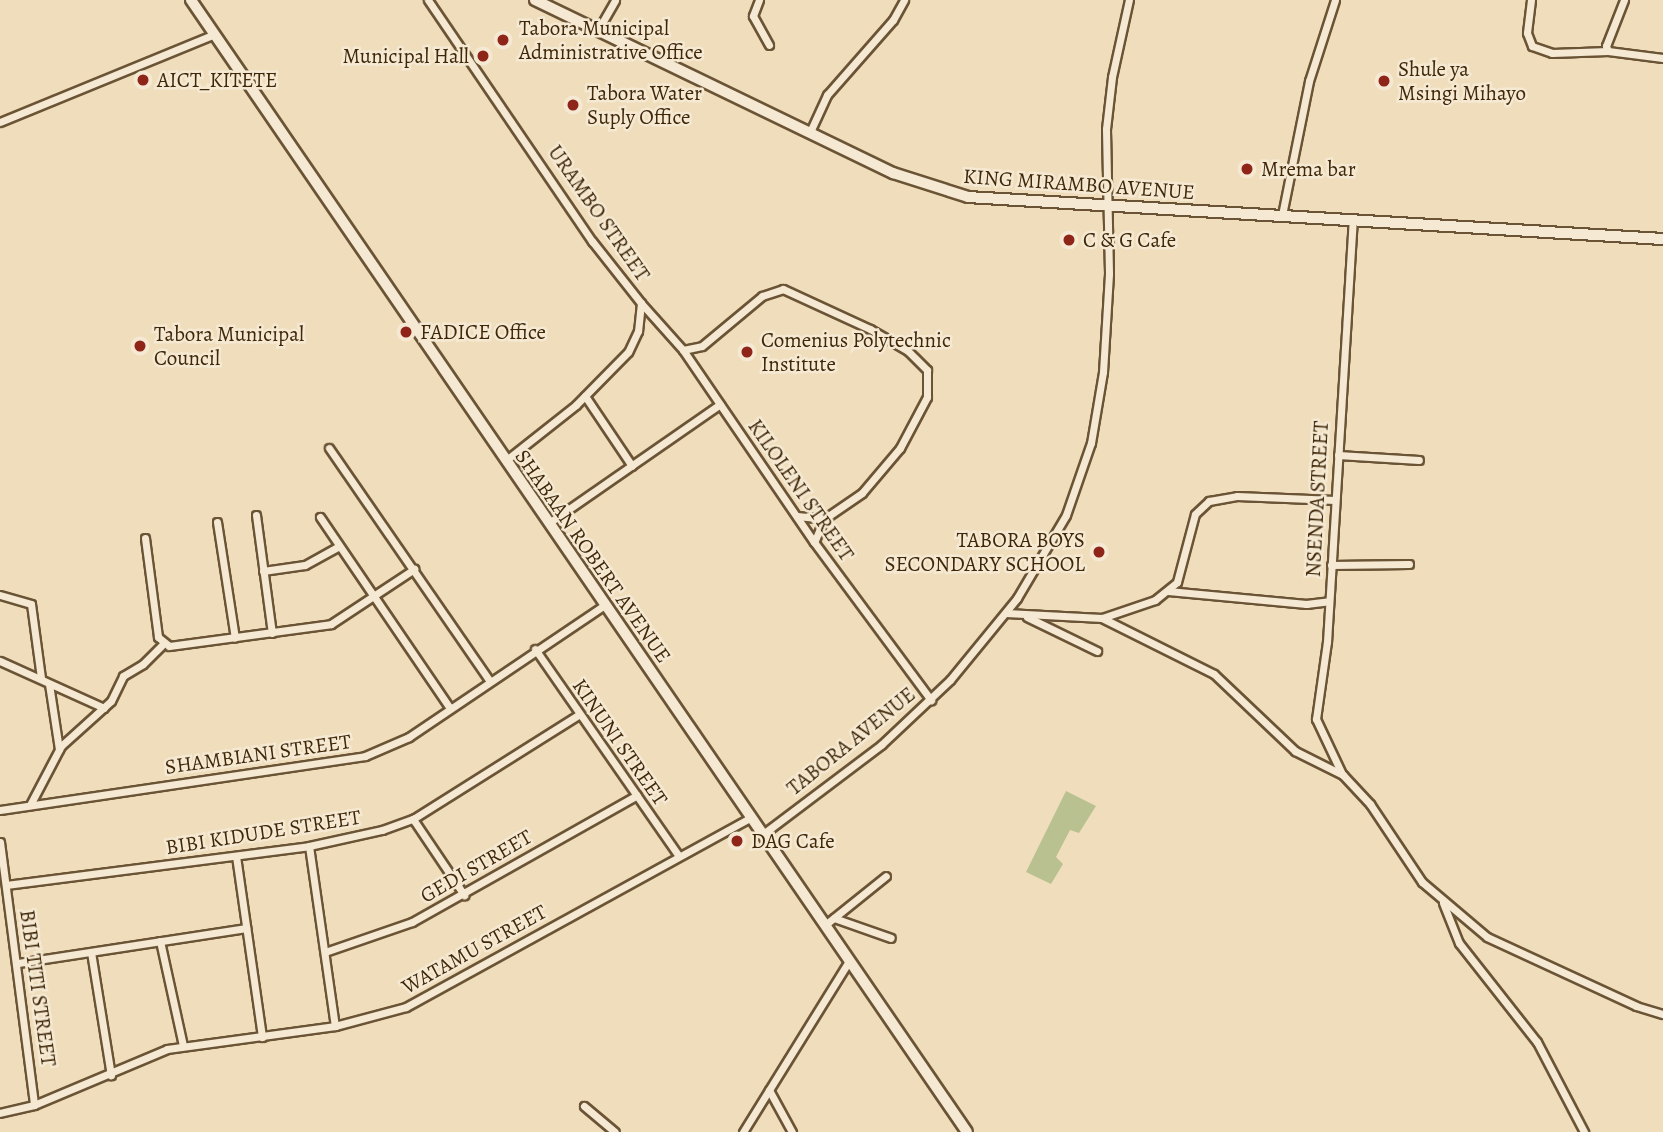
<!DOCTYPE html>
<style>
body{margin:0}
#map{position:relative;width:1663px;height:1132px;overflow:hidden;background:#efddbb;font-family:Alegreya,serif}
div>[style]{position:absolute}
.green>*{inset:0;background:#bac190}
.roads{filter:drop-shadow(2px 0 #6b5435) drop-shadow(-2px 0 #6b5435) drop-shadow(0 2px #6b5435) drop-shadow(0 -2px #6b5435)}
.street>*{height:7px;margin:-3.5px;padding:0 3.5px;transform-origin:3.5px;border-radius:3.5px;background:#f5e9d3}
.secondary>*{height:10px;margin:-5px;padding:0 5px;transform-origin:5px;border-radius:5px;background:#f5e9d3}
.dots>*{width:19px;height:19px;translate:-50% -50%;box-sizing:border-box;border:4px solid #f5e9d3;border-radius:50%}
span{translate:-50% -50%;white-space:nowrap;text-align:center;line-height:1.15;-webkit-text-stroke:5px #f5e9d3;paint-order:stroke}
.poi-label{font-size:21px;color:#3f2708}
.left{translate:0 -50%;text-align:left}
.right{translate:-100% -50%;text-align:right}
.street-label{font-size:21px;color:#3f2708}
</style>
<div id="map">
<div class="green">
<div style="clip-path:polygon(1066px 791px,1096px 806px,1079px 833px,1070px 830px,1056px 857px,1063px 864px,1051px 884px,1026px 872px)"></div>
</div>
<div class="roads">
<div class="street">
<div style="left:428px;top:0;width:292px;rotate:55.8deg"></div>
<div style="left:592px;top:241px;width:79px;rotate:51.7deg"></div>
<div style="left:641px;top:303px;width:28px;rotate:96deg"></div>
<div style="left:638px;top:331px;width:23px;rotate:115deg"></div>
<div style="left:628px;top:352px;width:74px;rotate:134.5deg"></div>
<div style="left:576px;top:405px;width:90px;rotate:141.7deg"></div>
<div style="left:759px;top:0;width:17px;rotate:111deg"></div>
<div style="left:753px;top:16px;width:33px;rotate:61deg"></div>
<div style="left:1531px;top:0;width:33px;rotate:97deg"></div>
<div style="left:1527px;top:33px;width:14px;rotate:69deg"></div>
<div style="left:1532px;top:46px;width:21px;rotate:19deg"></div>
<div style="left:1552px;top:53px;width:56px;rotate:-2deg"></div>
<div style="left:1624px;top:0;width:49px;rotate:111.4deg"></div>
<div style="left:1606px;top:46px;width:5px;rotate:68deg"></div>
<div style="left:1608px;top:51px;width:55px;rotate:7.3deg"></div>
<div style="left:598px;top:30px;width:34px;rotate:-60deg"></div>
<div style="left:0;top:122px;width:232px;rotate:-22.3deg"></div>
<div style="left:810px;top:132px;width:41px;rotate:-65.3deg"></div>
<div style="left:827px;top:95px;width:100px;rotate:-48.7deg"></div>
<div style="left:893px;top:20px;width:23px;rotate:-61deg"></div>
<div style="left:1282px;top:215px;width:137px;rotate:-78.6deg"></div>
<div style="left:1309px;top:81px;width:85px;rotate:-72.2deg"></div>
<div style="left:641px;top:303px;width:63px;rotate:48.2deg"></div>
<div style="left:683px;top:350px;width:232px;rotate:55.7deg"></div>
<div style="left:814px;top:542px;width:197px;rotate:53.5deg"></div>
<div style="left:683px;top:350px;width:19px;rotate:-12deg"></div>
<div style="left:702px;top:346px;width:78px;rotate:-39.8deg"></div>
<div style="left:762px;top:296px;width:22px;rotate:-18deg"></div>
<div style="left:783px;top:289px;width:96px;rotate:24.7deg"></div>
<div style="left:870px;top:329px;width:44px;rotate:30.1deg"></div>
<div style="left:908px;top:351px;width:27px;rotate:45deg"></div>
<div style="left:927px;top:370px;width:27px;rotate:90deg"></div>
<div style="left:927px;top:397px;width:58px;rotate:117.9deg"></div>
<div style="left:900px;top:448px;width:59px;rotate:130.2deg"></div>
<div style="left:862px;top:493px;width:46px;rotate:145.6deg"></div>
<div style="left:824px;top:519px;width:25px;rotate:113deg"></div>
<div style="left:585px;top:396px;width:84px;rotate:56.1deg"></div>
<div style="left:329px;top:448px;width:282px;rotate:55.4deg"></div>
<div style="left:1338px;top:455px;width:81px;rotate:3.5deg"></div>
<div style="left:256px;top:515px;width:119px;rotate:82.3deg"></div>
<div style="left:797px;top:516px;width:27px;rotate:6deg"></div>
<div style="left:320px;top:517px;width:231px;rotate:55.8deg"></div>
<div style="left:217px;top:522px;width:117px;rotate:81.2deg"></div>
<div style="left:549px;top:523px;width:208px;rotate:-34.8deg"></div>
<div style="left:145px;top:538px;width:100px;rotate:82.5deg"></div>
<div style="left:158px;top:637px;width:14px;rotate:39deg"></div>
<div style="left:169px;top:646px;width:163px;rotate:-7.7deg"></div>
<div style="left:331px;top:624px;width:100px;rotate:-33.5deg"></div>
<div style="left:1331px;top:565px;width:78px;rotate:-0.7deg"></div>
<div style="left:263px;top:571px;width:42px;rotate:-8.1deg"></div>
<div style="left:305px;top:565px;width:39px;rotate:-29deg"></div>
<div style="left:1168px;top:591px;width:139px;rotate:5.4deg"></div>
<div style="left:1306px;top:604px;width:23px;rotate:-7deg"></div>
<div style="left:0;top:595px;width:32px;rotate:16deg"></div>
<div style="left:31px;top:604px;width:75px;rotate:82.3deg"></div>
<div style="left:1006px;top:613px;width:96px;rotate:3deg"></div>
<div style="left:1102px;top:618px;width:56px;rotate:-18.8deg"></div>
<div style="left:1155px;top:600px;width:28px;rotate:-39deg"></div>
<div style="left:1177px;top:582px;width:70px;rotate:-75.2deg"></div>
<div style="left:1195px;top:514px;width:19px;rotate:-43deg"></div>
<div style="left:1209px;top:501px;width:28px;rotate:-10deg"></div>
<div style="left:1237px;top:496px;width:98px;rotate:2.3deg"></div>
<div style="left:1027px;top:617px;width:78px;rotate:25.9deg"></div>
<div style="left:1102px;top:618px;width:125px;rotate:26.6deg"></div>
<div style="left:1214px;top:674px;width:112px;rotate:43.5deg"></div>
<div style="left:1295px;top:751px;width:54px;rotate:26.6deg"></div>
<div style="left:1343px;top:775px;width:40px;rotate:47deg"></div>
<div style="left:1370px;top:804px;width:94px;rotate:56.3deg"></div>
<div style="left:1422px;top:882px;width:85px;rotate:40.2deg"></div>
<div style="left:1487px;top:937px;width:164px;rotate:24.8deg"></div>
<div style="left:1636px;top:1006px;width:28px;rotate:17deg"></div>
<div style="left:535px;top:649px;width:251px;rotate:55.2deg"></div>
<div style="left:0;top:661px;width:114px;rotate:24.3deg"></div>
<div style="left:49px;top:684px;width:66px;rotate:81.3deg"></div>
<div style="left:1342px;top:774px;width:61px;rotate:-115.3deg"></div>
<div style="left:1316px;top:719px;width:78px;rotate:-81.9deg"></div>
<div style="left:1327px;top:642px;width:424px;rotate:-86.5deg"></div>
<div style="left:30px;top:805px;width:67px;rotate:-62.3deg"></div>
<div style="left:61px;top:746px;width:67px;rotate:-42deg"></div>
<div style="left:111px;top:701px;width:28px;rotate:-64deg"></div>
<div style="left:123px;top:676px;width:23px;rotate:-31deg"></div>
<div style="left:143px;top:664px;width:28px;rotate:-45deg"></div>
<div style="left:0;top:810px;width:369px;rotate:-8.4deg"></div>
<div style="left:365px;top:756px;width:48px;rotate:-23.4deg"></div>
<div style="left:409px;top:737px;width:234px;rotate:-34deg"></div>
<div style="left:413px;top:819px;width:92px;rotate:56.1deg"></div>
<div style="left:763px;top:834px;width:148px;rotate:-37deg"></div>
<div style="left:881px;top:745px;width:95px;rotate:-43.3deg"></div>
<div style="left:950px;top:680px;width:106px;rotate:-50.7deg"></div>
<div style="left:1017px;top:598px;width:96px;rotate:-59.4deg"></div>
<div style="left:1066px;top:515px;width:76px;rotate:-70.9deg"></div>
<div style="left:1091px;top:443px;width:72px;rotate:-80.4deg"></div>
<div style="left:1103px;top:372px;width:99px;rotate:-86.5deg"></div>
<div style="left:1109px;top:273px;width:144px;rotate:-91.2deg"></div>
<div style="left:1106px;top:129px;width:52px;rotate:-83.4deg"></div>
<div style="left:1112px;top:77px;width:79px;rotate:-77.6deg"></div>
<div style="left:0;top:842px;width:265px;rotate:82.6deg"></div>
<div style="left:34px;top:1105px;width:35px;rotate:167deg"></div>
<div style="left:309px;top:846px;width:182px;rotate:81.8deg"></div>
<div style="left:236px;top:856px;width:183px;rotate:81.8deg"></div>
<div style="left:6px;top:885px;width:305px;rotate:-7.3deg"></div>
<div style="left:309px;top:846px;width:75px;rotate:-12.4deg"></div>
<div style="left:382px;top:830px;width:33px;rotate:-20deg"></div>
<div style="left:413px;top:819px;width:195px;rotate:-32.2deg"></div>
<div style="left:1443px;top:903px;width:43px;rotate:68.2deg"></div>
<div style="left:1459px;top:943px;width:126px;rotate:51.8deg"></div>
<div style="left:1537px;top:1042px;width:102px;rotate:62.4deg"></div>
<div style="left:834px;top:918px;width:60px;rotate:19.3deg"></div>
<div style="left:825px;top:925px;width:78px;rotate:-38.8deg"></div>
<div style="left:160px;top:941px;width:107px;rotate:77.6deg"></div>
<div style="left:91px;top:952px;width:125px;rotate:80.8deg"></div>
<div style="left:325px;top:952px;width:92px;rotate:-19deg"></div>
<div style="left:412px;top:922px;width:258px;rotate:-29.4deg"></div>
<div style="left:18px;top:963px;width:231px;rotate:-8.7deg"></div>
<div style="left:769px;top:1090px;width:48px;rotate:61.3deg"></div>
<div style="left:34px;top:1105px;width:144px;rotate:-22.8deg"></div>
<div style="left:167px;top:1049px;width:170px;rotate:-7.8deg"></div>
<div style="left:335px;top:1026px;width:73px;rotate:-15deg"></div>
<div style="left:406px;top:1007px;width:394px;rotate:-28.8deg"></div>
<div style="left:584px;top:1106px;width:40px;rotate:40deg"></div>
<div style="left:743px;top:1132px;width:201px;rotate:-58.2deg"></div>
</div>
<div class="secondary">
<div style="left:191px;top:0;width:1372px;rotate:55.57deg"></div>
<div style="left:535px;top:0;width:398px;rotate:25.8deg"></div>
<div style="left:893px;top:173px;width:79px;rotate:17.7deg"></div>
<div style="left:968px;top:197px;width:696px;rotate:3.46deg"></div>
</div>
</div>
<div class="dots">
<div style="left:503px;top:40px;background:#8f2418"></div>
<div style="left:483px;top:56px;background:#8f2418"></div>
<div style="left:143px;top:80px;background:#8f2418"></div>
<div style="left:1384px;top:81px;background:#8f2418"></div>
<div style="left:573px;top:105px;background:#8f2418"></div>
<div style="left:1247px;top:169px;background:#8f2418"></div>
<div style="left:1069px;top:240px;background:#8f2418"></div>
<div style="left:406px;top:332px;background:#8f2418"></div>
<div style="left:140px;top:346px;background:#8f2418"></div>
<div style="left:747px;top:352px;background:#8f2418"></div>
<div style="left:1099px;top:552px;background:#8f2418"></div>
<div style="left:737px;top:841px;background:#8f2418"></div>
</div>
<div class="poi-label">
<span class="left" style="left:519px;top:40px">Tabora Municipal<br>Administrative Office</span>
<span class="right" style="left:469px;top:56px">Municipal Hall</span>
<span class="left" style="left:1398px;top:81px">Shule ya<br>Msingi Mihayo</span>
<span class="left" style="left:157px;top:80px">AICT_KITETE</span>
<span class="left" style="left:587px;top:105px">Tabora Water<br>Suply Office</span>
<span class="left" style="left:1261px;top:169px">Mrema bar</span>
<span class="left" style="left:1083px;top:240px">C &amp; G Cafe</span>
<span class="left" style="left:420px;top:332px">FADICE Office</span>
<span class="left" style="left:154px;top:346px">Tabora Municipal<br>Council</span>
<span class="left" style="left:761px;top:352px">Comenius Polytechnic<br>Institute</span>
<span class="right" style="left:1085px;top:552px">TABORA BOYS<br>SECONDARY SCHOOL</span>
<span class="left" style="left:751px;top:841px">DAG Cafe</span>
</div>
<div class="street-label">
<span style="left:1079px;top:184px;rotate:4deg">KING MIRAMBO AVENUE</span>
<span style="left:599px;top:213px;rotate:55deg">URAMBO STREET</span>
<span style="left:801px;top:490px;rotate:55deg">KILOLENI STREET</span>
<span style="left:1317px;top:499px;rotate:-87deg">NSENDA STREET</span>
<span style="left:593px;top:556px;rotate:55deg">SHABAAN ROBERT AVENUE</span>
<span style="left:851px;top:741px;rotate:-39deg">TABORA AVENUE</span>
<span style="left:620px;top:742px;rotate:55deg">KINUNI STREET</span>
<span style="left:258px;top:754px;rotate:-8deg">SHAMBIANI STREET</span>
<span style="left:263px;top:832px;rotate:-9deg">BIBI KIDUDE STREET</span>
<span style="left:476px;top:866px;rotate:-30deg">GEDI STREET</span>
<span style="left:474px;top:949px;rotate:-29deg">WATAMU STREET</span>
<span style="left:38px;top:988px;rotate:82deg">BIBI TITI STREET</span>
</div>
</div>
